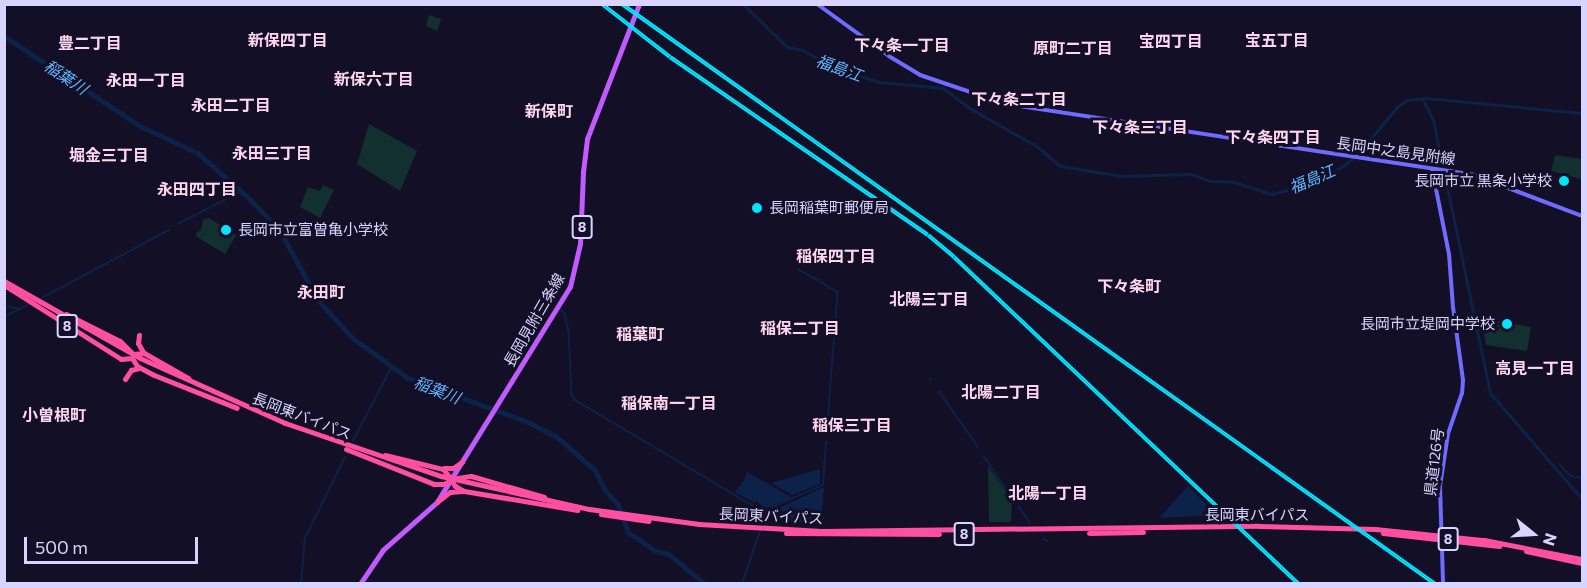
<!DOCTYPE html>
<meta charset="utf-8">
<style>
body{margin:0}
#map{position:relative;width:1587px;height:588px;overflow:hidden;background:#130f26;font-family:Commissioner,"Noto Sans JP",sans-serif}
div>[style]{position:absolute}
.green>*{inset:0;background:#12302f}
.water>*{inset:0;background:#0c2248}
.stream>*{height:1.5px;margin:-0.75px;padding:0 0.75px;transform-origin:0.75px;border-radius:0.75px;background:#0c2248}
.canal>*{height:3px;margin:-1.5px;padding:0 1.5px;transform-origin:1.5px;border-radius:1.5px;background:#0c2248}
.river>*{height:4.5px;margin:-2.25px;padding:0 2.25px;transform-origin:2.25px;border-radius:2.25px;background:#0c2248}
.secondary>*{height:4px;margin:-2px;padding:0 2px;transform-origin:2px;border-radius:2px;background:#6f6bff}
.primary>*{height:4.5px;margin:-2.25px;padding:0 2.25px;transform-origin:2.25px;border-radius:2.25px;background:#c25bff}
.highway>*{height:5px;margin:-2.5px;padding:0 2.5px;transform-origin:2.5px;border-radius:2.5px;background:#ff4fa3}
.rail>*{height:4px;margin-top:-2px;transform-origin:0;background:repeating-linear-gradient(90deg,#130f26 0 4.5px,#00e5ff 0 9px);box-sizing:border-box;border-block:2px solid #00e5ff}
.dots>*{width:16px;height:16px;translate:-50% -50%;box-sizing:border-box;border:3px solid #130f26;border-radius:50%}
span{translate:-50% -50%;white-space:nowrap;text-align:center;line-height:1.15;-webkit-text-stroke:6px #130f26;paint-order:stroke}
.shield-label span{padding:2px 4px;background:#130f26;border:2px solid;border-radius:4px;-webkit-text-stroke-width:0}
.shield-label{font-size:14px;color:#d9d4ff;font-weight:700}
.street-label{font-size:15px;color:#d9d4ff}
.poi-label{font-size:15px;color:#d9d4ff}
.right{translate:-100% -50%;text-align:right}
.left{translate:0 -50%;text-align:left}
.neighbourhood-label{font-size:16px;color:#ffd6f0;font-weight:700}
.water-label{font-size:16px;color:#62b6ff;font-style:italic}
.frame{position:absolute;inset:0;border:6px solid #d9d4ff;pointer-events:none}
.north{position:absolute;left:1503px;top:504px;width:60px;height:60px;-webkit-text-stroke:4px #130f26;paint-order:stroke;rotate:108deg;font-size:16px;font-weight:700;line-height:24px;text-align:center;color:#d9d4ff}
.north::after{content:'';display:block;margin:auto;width:21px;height:27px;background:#d9d4ff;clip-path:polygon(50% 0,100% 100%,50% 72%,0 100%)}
.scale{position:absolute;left:24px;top:537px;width:174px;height:27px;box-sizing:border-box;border:3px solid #d9d4ff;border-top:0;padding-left:8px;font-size:18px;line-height:21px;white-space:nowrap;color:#d9d4ff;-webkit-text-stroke:4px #130f26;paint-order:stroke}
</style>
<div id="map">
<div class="green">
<div style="clip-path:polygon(429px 15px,441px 19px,437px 31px,426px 26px)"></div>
<div style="clip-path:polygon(369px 124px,417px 151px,400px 191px,357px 164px)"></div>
<div style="clip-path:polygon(1555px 155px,1582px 159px,1581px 179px,1551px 171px)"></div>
<div style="clip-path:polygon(323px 185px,334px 190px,320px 218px,300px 207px,308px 187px,320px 191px)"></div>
<div style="clip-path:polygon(209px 218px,236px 235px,225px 254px,197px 237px,196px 233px,201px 230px,203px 220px)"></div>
<div style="clip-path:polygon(1494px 320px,1531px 327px,1527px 351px,1486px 345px,1482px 324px,1492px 326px)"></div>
<div style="clip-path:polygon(988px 466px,1012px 500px,1011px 522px,989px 522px)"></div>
</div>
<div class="water">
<div style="clip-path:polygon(820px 469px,820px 484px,792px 495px,771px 483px)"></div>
<div style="clip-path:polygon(747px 472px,765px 482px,791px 497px,765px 509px,757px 501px,755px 503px,735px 492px,745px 479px)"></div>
<div style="clip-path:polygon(1188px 486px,1217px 515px,1160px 518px,1160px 517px)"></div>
<div style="clip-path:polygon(824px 487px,821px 523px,792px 522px,782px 512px,775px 510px)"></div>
<div style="clip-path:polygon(749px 506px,764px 514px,762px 520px,745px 519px)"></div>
</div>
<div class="stream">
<div style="left:178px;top:224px;width:72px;rotate:-27.3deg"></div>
<div style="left:798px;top:269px;width:46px;rotate:29.9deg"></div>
<div style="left:838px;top:292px;width:143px;rotate:94.4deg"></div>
<div style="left:42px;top:298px;width:144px;rotate:-28.2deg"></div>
<div style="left:4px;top:306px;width:17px;rotate:10deg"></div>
<div style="left:561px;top:309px;width:6px;rotate:51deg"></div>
<div style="left:565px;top:314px;width:17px;rotate:77deg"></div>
<div style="left:569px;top:331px;width:63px;rotate:87.3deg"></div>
<div style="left:572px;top:394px;width:7px;rotate:63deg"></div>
<div style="left:575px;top:400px;width:220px;rotate:30.7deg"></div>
<div style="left:4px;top:317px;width:29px;rotate:-27deg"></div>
<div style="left:930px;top:378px;width:2px;rotate:63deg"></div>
<div style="left:939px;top:391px;width:70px;rotate:54.9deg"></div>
<div style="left:353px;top:441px;width:85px;rotate:-62.5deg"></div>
<div style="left:347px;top:454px;width:2px;rotate:-90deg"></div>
<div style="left:984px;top:456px;width:55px;rotate:56deg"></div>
<div style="left:1560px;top:465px;width:16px;rotate:45deg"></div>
<div style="left:1571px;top:476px;width:11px;rotate:10deg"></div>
<div style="left:1019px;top:506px;width:20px;rotate:57deg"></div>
<div style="left:762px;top:526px;width:21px;rotate:-62deg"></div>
<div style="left:772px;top:507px;width:56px;rotate:-23.3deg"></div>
<div style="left:823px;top:485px;width:43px;rotate:-86deg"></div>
<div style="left:1043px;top:539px;width:5px;rotate:22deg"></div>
<div style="left:301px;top:584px;width:46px;rotate:-85deg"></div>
<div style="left:305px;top:538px;width:90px;rotate:-63.7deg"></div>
<div style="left:742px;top:584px;width:56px;rotate:-71.2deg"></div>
</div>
<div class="canal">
<div style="left:743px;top:4px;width:62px;rotate:44.3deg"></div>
<div style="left:787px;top:47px;width:15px;rotate:11deg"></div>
<div style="left:802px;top:50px;width:42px;rotate:28.4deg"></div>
<div style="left:839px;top:70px;width:43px;rotate:16.3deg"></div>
<div style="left:880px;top:82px;width:63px;rotate:5.4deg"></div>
<div style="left:943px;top:88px;width:35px;rotate:37deg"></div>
<div style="left:971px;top:109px;width:77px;rotate:29.6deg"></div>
<div style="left:1038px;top:147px;width:29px;rotate:41deg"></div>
<div style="left:1060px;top:166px;width:62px;rotate:9.3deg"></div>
<div style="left:1121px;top:176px;width:70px;rotate:-1.6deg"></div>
<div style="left:1191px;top:174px;width:20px;rotate:20deg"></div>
<div style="left:1210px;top:181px;width:24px;rotate:2deg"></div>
<div style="left:1234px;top:182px;width:40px;rotate:18deg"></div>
<div style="left:1272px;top:194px;width:46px;rotate:-15.3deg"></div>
<div style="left:1316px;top:182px;width:31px;rotate:-31deg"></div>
<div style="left:1343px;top:166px;width:19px;rotate:-39deg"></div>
<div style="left:1358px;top:154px;width:61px;rotate:-50.3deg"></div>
<div style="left:1397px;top:107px;width:12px;rotate:-35deg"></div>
<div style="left:1407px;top:100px;width:19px;rotate:-6deg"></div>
<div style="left:1426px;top:98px;width:157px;rotate:5.5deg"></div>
<div style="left:1423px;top:100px;width:22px;rotate:63deg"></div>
<div style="left:1433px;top:120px;width:279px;rotate:78.2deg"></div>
<div style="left:1490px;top:393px;width:140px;rotate:49deg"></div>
</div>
<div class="river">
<div style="left:4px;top:36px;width:165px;rotate:33.4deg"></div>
<div style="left:142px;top:127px;width:55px;rotate:24.7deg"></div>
<div style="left:197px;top:152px;width:71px;rotate:41.6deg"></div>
<div style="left:250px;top:199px;width:43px;rotate:45.9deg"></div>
<div style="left:280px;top:230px;width:80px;rotate:61.5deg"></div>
<div style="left:318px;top:300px;width:52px;rotate:47.4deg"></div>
<div style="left:353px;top:338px;width:68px;rotate:36deg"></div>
<div style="left:408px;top:378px;width:128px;rotate:20.1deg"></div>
<div style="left:528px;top:422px;width:31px;rotate:27deg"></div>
<div style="left:556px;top:436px;width:52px;rotate:41.1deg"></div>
<div style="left:595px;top:470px;width:22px;rotate:63deg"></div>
<div style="left:605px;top:490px;width:19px;rotate:47deg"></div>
<div style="left:618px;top:504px;width:30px;rotate:70deg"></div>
<div style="left:628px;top:532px;width:34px;rotate:34deg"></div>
<div style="left:656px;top:551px;width:13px;rotate:13deg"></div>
<div style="left:669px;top:554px;width:47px;rotate:39.8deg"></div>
</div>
<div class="secondary">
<div style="left:817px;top:4px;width:92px;rotate:35.8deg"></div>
<div style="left:892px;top:58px;width:33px;rotate:31deg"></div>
<div style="left:920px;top:75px;width:91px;rotate:18.6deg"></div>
<div style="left:1006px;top:104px;width:473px;rotate:8.6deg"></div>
<div style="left:1474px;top:175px;width:116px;rotate:20.8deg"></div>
<div style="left:1432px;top:169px;width:87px;rotate:78.7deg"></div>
<div style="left:1449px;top:254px;width:53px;rotate:85.7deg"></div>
<div style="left:1453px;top:307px;width:74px;rotate:82.2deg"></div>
<div style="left:1463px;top:380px;width:13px;rotate:94deg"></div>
<div style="left:1462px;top:393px;width:43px;rotate:108.9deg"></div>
<div style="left:1448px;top:434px;width:53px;rotate:98.7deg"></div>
<div style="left:1440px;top:486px;width:98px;rotate:88.2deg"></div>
</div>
<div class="primary">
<div style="left:360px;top:584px;width:41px;rotate:-55.9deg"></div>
<div style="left:383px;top:550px;width:72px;rotate:-41.6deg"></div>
<div style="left:437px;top:502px;width:253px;rotate:-58.3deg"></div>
<div style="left:570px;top:287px;width:44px;rotate:-76.9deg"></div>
<div style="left:580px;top:244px;width:72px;rotate:-87.6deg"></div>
<div style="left:583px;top:172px;width:33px;rotate:-83deg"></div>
<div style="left:587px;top:139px;width:145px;rotate:-68.9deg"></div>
</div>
<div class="highway">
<div style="left:4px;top:281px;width:156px;rotate:29.5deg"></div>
<div style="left:140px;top:358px;width:159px;rotate:24.1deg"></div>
<div style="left:285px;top:423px;width:165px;rotate:18.8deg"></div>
<div style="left:441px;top:476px;width:152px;rotate:12.6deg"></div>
<div style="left:589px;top:509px;width:111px;rotate:7.8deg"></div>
<div style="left:699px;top:524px;width:123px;rotate:3.3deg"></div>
<div style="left:822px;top:531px;width:437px;rotate:-0.7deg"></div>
<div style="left:1259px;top:526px;width:116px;rotate:1.5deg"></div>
<div style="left:1375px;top:529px;width:110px;rotate:5.8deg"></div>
<div style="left:1484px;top:540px;width:100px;rotate:11deg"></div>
<div style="left:4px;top:285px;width:138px;rotate:32.3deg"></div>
<div style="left:121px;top:359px;width:11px;rotate:-5deg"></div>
<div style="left:132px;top:358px;width:9px;rotate:58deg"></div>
<div style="left:137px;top:366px;width:19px;rotate:28deg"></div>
<div style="left:154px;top:375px;width:89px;rotate:21.7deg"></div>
<div style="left:66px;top:314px;width:60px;rotate:26.6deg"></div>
<div style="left:120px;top:341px;width:18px;rotate:45deg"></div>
<div style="left:133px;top:354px;width:11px;rotate:-5deg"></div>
<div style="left:144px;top:353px;width:51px;rotate:29.6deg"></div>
<div style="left:139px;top:335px;width:8px;rotate:97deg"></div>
<div style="left:138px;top:343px;width:10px;rotate:61deg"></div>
<div style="left:125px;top:379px;width:11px;rotate:-56deg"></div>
<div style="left:131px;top:370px;width:8px;rotate:-14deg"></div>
<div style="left:346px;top:449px;width:95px;rotate:21.7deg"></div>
<div style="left:434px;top:484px;width:10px"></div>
<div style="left:444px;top:484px;width:8px;rotate:-30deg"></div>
<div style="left:451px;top:480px;width:7px;rotate:56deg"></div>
<div style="left:455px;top:486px;width:10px;rotate:29deg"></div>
<div style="left:464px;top:491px;width:115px;rotate:9.5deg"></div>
<div style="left:385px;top:455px;width:60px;rotate:13.6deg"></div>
<div style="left:443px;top:469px;width:13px;rotate:51deg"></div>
<div style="left:451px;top:479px;width:20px;rotate:-9deg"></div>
<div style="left:471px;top:476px;width:76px;rotate:16deg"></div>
<div style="left:444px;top:468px;width:9px"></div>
<div style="left:453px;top:468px;width:11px;rotate:-34deg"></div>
<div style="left:437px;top:502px;width:16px;rotate:-38deg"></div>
<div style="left:450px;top:492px;width:12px;rotate:-5deg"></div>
<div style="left:601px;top:514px;width:48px;rotate:8.5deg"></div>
<div style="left:786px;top:533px;width:153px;rotate:0.4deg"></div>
<div style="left:1089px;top:533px;width:54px;rotate:-1.1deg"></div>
<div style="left:1383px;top:533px;width:117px;rotate:6.4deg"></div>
<div style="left:1526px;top:551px;width:57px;rotate:12.1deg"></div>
</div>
<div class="rail">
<div style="left:602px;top:4px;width:86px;rotate:37.9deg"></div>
<div style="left:670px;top:57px;width:313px;rotate:34.6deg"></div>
<div style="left:928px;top:235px;width:34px;rotate:40deg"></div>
<div style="left:954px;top:257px;width:475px;rotate:43.5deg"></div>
<div style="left:622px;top:4px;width:999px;rotate:35.5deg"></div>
</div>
<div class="dots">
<div style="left:1564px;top:181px;background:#00e5ff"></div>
<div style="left:757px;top:208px;background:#00e5ff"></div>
<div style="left:226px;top:230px;background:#00e5ff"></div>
<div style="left:1507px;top:324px;background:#00e5ff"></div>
</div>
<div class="shield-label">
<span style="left:582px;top:227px">8</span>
<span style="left:67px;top:326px">8</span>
<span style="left:964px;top:534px">8</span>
<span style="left:1448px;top:539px">8</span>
</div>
<div class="street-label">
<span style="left:1396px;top:151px;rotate:8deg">長岡中之島見附線</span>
<span style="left:534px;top:320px;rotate:-60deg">長岡見附三条線</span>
<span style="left:302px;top:416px;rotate:21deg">長岡東バイパス</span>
<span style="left:1434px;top:462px;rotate:-83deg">県道126号</span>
<span style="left:1257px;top:515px">長岡東バイパス</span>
<span style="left:771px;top:516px;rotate:3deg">長岡東バイパス</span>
</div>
<div class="poi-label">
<span class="right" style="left:1552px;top:181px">長岡市立 黒条小学校</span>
<span class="left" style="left:769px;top:208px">長岡稲葉町郵便局</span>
<span class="left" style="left:238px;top:230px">長岡市立富曽亀小学校</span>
<span class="right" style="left:1495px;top:324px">長岡市立堤岡中学校</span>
</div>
<div class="neighbourhood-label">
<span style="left:288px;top:40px">新保四丁目</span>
<span style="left:1277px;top:40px">宝五丁目</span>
<span style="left:1171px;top:41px">宝四丁目</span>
<span style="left:90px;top:43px">豊二丁目</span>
<span style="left:902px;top:45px">下々条一丁目</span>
<span style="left:1073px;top:48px">原町二丁目</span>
<span style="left:374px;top:79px">新保六丁目</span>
<span style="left:146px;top:80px">永田一丁目</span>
<span style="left:1019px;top:99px">下々条二丁目</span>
<span style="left:231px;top:105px">永田二丁目</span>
<span style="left:549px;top:111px">新保町</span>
<span style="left:1140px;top:127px">下々条三丁目</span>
<span style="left:1273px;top:137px">下々条四丁目</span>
<span style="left:272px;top:153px">永田三丁目</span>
<span style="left:109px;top:155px">堀金三丁目</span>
<span style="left:197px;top:189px">永田四丁目</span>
<span style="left:836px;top:256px">稲保四丁目</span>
<span style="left:1129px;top:286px">下々条町</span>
<span style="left:321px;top:292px">永田町</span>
<span style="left:929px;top:299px">北陽三丁目</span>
<span style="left:800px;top:328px">稲保二丁目</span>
<span style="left:640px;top:334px">稲葉町</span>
<span style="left:1535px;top:368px">高見一丁目</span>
<span style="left:1001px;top:392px">北陽二丁目</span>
<span style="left:669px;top:403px">稲保南一丁目</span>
<span style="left:54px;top:415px">小曽根町</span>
<span style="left:852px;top:425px">稲保三丁目</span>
<span style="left:1048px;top:493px">北陽一丁目</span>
</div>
<div class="water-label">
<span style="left:839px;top:68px;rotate:20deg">福島江</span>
<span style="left:66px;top:77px;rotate:34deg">稲葉川</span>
<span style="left:1312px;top:179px;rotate:-23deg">福島江</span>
<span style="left:437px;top:390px;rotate:21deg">稲葉川</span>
</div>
<div class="frame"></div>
<div class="north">N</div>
<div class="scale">500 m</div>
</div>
